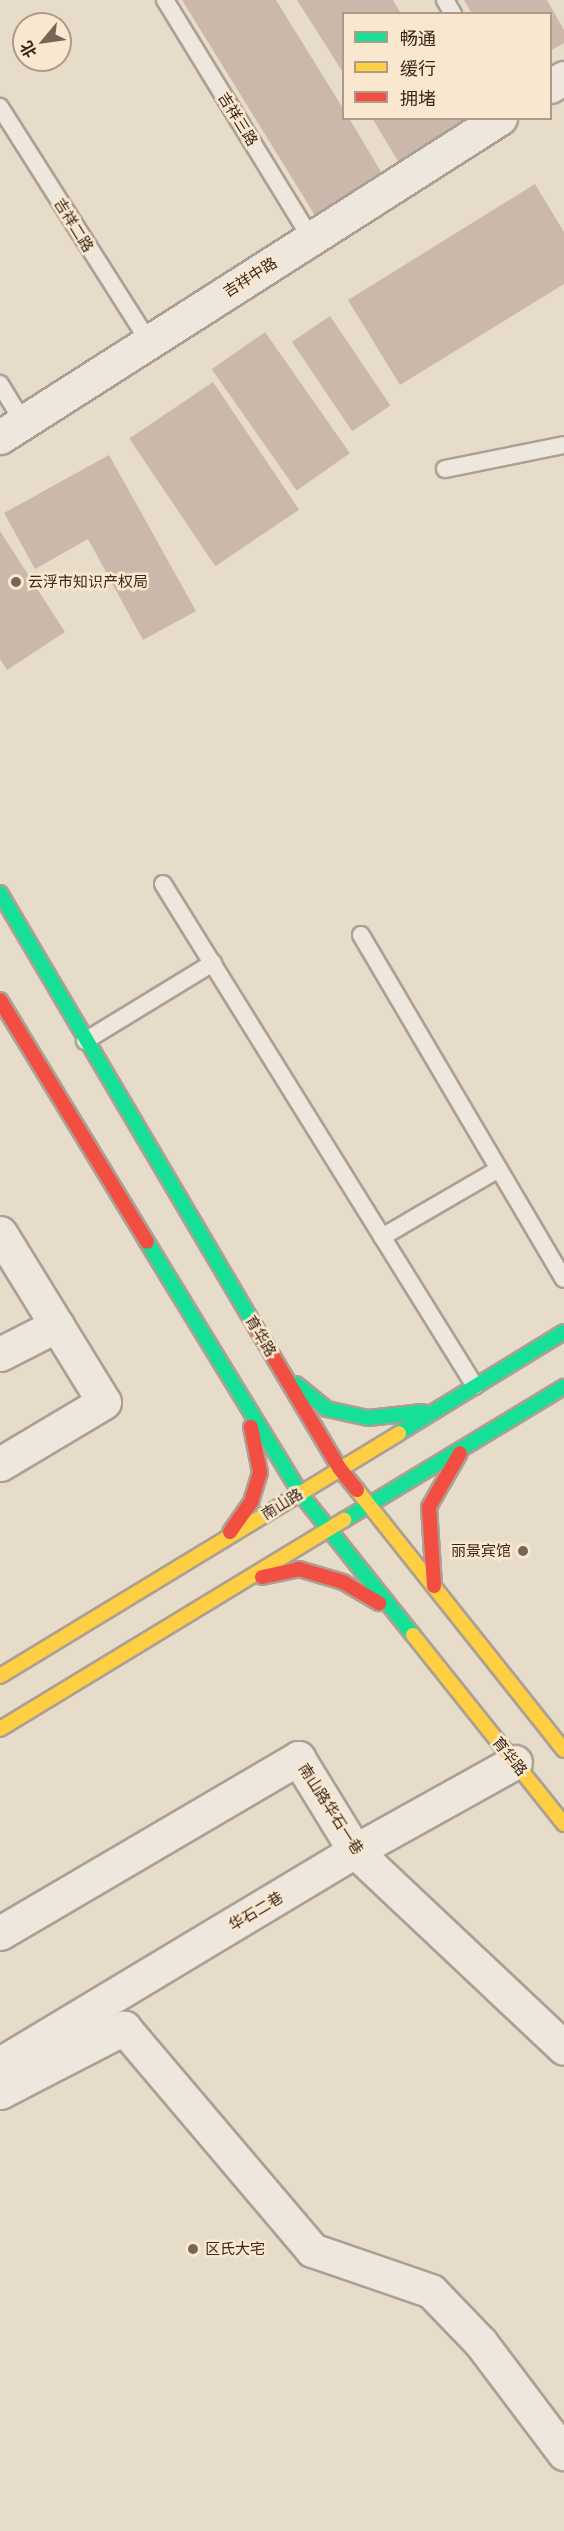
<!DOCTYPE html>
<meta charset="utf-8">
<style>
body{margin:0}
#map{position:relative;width:564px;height:2531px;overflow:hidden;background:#e7dbca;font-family:"Source Serif 4","Noto Sans SC",serif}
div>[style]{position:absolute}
.building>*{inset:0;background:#cbb8ab;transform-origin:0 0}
.roads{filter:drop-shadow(2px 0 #aca094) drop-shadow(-2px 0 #aca094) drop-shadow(0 2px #aca094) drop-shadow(0 -2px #aca094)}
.lane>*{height:16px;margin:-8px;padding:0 8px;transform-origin:8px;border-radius:8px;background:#eee7de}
.street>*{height:33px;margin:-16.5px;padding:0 16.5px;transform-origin:16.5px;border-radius:16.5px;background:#eee7de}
.fast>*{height:14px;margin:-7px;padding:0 7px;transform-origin:7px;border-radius:7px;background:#16e098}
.slow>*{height:14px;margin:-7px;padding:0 7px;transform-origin:7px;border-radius:7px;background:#ffcf43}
.jam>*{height:14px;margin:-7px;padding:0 7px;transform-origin:7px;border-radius:7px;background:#f24e42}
.dots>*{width:16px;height:16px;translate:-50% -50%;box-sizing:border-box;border:3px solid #f9e8cf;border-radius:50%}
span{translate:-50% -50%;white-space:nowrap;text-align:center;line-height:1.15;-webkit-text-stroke:5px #f9e8cf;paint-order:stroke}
.street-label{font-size:15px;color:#3b271b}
.poi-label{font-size:15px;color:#3b271b}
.left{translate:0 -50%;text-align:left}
.right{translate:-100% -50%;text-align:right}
.legend{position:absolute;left:342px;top:12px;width:210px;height:108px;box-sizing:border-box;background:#f9e8cf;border:2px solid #ad9b87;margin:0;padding:8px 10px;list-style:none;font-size:18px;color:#3b271b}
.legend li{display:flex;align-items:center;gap:12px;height:30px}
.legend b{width:30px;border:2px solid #ad9b87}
.north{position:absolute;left:12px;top:12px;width:60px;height:60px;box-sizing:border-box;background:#f9e8cf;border:2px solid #ad9b87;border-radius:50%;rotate:241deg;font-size:16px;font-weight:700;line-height:24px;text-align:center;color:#3b271b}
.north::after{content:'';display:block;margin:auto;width:21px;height:27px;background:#776658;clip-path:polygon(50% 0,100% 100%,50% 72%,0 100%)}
</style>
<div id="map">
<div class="building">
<div style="clip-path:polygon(182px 0,276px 0,344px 110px,344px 118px,349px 118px,383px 175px,316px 217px)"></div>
<div style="clip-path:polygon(297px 0,393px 0,401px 14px,344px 14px,344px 74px)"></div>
<div style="clip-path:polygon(464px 0,547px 0,564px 30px,564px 43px,550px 51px,550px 14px,472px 14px)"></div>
<div style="clip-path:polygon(372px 118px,467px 118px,469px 123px,401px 166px)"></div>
<div style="clip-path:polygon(535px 184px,564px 232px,564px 284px,400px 385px,348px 300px)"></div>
<div style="left:330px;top:316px;width:108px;height:46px;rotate:56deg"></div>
<div style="left:265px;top:332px;width:148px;height:65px;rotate:55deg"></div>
<div style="left:213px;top:382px;width:154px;height:101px;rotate:56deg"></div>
<div style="clip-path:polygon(109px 455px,196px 611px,143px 640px,88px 539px,35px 569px,4px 513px)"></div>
<div style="clip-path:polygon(0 531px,65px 632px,7px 670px,0 659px)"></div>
</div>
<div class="roads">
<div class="lane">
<div style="left:165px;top:0;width:279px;rotate:58.5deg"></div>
<div style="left:445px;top:0;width:16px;rotate:60deg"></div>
<div style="left:0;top:107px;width:278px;rotate:57.6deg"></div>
<div style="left:0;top:384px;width:44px;rotate:58.8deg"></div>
<div style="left:445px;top:469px;width:121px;rotate:-11.4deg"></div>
<div style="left:163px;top:884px;width:591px;rotate:58.14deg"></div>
<div style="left:361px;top:935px;width:399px;rotate:59.5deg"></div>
<div style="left:85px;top:1041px;width:150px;rotate:-31.4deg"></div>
<div style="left:382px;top:1237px;width:135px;rotate:-30.2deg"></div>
</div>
<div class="street">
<div style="left:550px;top:86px;width:16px;rotate:-30deg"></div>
<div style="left:0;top:437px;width:593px;rotate:-32.54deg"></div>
<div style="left:0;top:1233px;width:198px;rotate:58.4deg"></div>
<div style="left:104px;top:1402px;width:121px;rotate:149.2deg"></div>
<div style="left:0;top:1354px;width:64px;rotate:-27deg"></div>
<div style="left:0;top:1933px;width:346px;rotate:-30.4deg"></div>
<div style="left:298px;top:1758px;width:109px;rotate:58.5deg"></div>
<div style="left:355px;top:1851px;width:287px;rotate:43.3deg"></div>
<div style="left:0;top:2064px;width:414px;rotate:-31deg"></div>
<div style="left:355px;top:1851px;width:183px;rotate:-29.1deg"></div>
<div style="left:0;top:2092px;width:140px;rotate:-27.3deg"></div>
<div style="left:124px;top:2028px;width:291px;rotate:49.7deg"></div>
<div style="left:312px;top:2250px;width:126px;rotate:19deg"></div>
<div style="left:431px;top:2291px;width:72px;rotate:46.1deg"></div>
<div style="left:481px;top:2343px;width:138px;rotate:53deg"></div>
</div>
<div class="fast">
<div style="left:0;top:893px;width:503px;rotate:59.51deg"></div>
<div style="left:147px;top:1242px;width:294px;rotate:58.6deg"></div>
<div style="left:300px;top:1493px;width:181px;rotate:51.5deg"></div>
<div style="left:296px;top:1384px;width:40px;rotate:39deg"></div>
<div style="left:327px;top:1409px;width:42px;rotate:12.4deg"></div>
<div style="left:368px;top:1418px;width:55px;rotate:-6.2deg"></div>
<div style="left:399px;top:1433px;width:193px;rotate:-31.5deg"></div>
<div style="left:344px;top:1520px;width:257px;rotate:-31.2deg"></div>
</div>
<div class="slow">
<div style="left:357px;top:1490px;width:332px;rotate:51.5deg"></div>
<div style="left:413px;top:1635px;width:242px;rotate:51.4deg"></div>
<div style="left:0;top:1676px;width:467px;rotate:-31.3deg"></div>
<div style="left:0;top:1729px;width:403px;rotate:-31.3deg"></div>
</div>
<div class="jam">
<div style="left:0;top:1000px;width:283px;rotate:58.7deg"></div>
<div style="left:255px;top:1326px;width:166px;rotate:59.3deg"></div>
<div style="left:340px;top:1469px;width:27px;rotate:51deg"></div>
<div style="left:230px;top:1532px;width:37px;rotate:-55deg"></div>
<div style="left:251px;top:1502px;width:31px;rotate:-73deg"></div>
<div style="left:260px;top:1472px;width:46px;rotate:-101.3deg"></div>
<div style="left:262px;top:1577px;width:38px;rotate:-12deg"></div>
<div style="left:299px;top:1569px;width:46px;rotate:16.5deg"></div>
<div style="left:343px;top:1582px;width:42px;rotate:30.3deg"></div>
<div style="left:434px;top:1586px;width:79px;rotate:-93.6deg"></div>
<div style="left:429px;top:1507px;width:62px;rotate:-60.1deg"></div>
</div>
</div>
<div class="dots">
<div style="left:16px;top:582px;background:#776658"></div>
<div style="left:523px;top:1551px;background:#776658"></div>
<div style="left:193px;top:2249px;background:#776658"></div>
</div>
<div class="street-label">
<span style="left:238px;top:119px;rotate:58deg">吉祥三路</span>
<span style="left:74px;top:225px;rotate:58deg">吉祥二路</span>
<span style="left:250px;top:277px;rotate:-32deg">吉祥中路</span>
<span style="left:261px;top:1336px;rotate:59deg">育华路</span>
<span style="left:282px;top:1504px;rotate:-32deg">南山路</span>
<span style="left:510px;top:1756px;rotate:51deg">育华路</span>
<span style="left:331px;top:1809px;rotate:57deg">南山路华石一巷</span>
<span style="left:256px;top:1911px;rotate:-31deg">华石二巷</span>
</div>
<div class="poi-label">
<span class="left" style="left:28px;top:582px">云浮市知识产权局</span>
<span class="right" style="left:511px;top:1551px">丽景宾馆</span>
<span class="left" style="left:205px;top:2249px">区氏大宅</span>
</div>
<ul class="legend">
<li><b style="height:8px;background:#16e098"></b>畅通</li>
<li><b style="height:8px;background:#ffcf43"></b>缓行</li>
<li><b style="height:8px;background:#f24e42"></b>拥堵</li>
</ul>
<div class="north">北</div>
</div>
